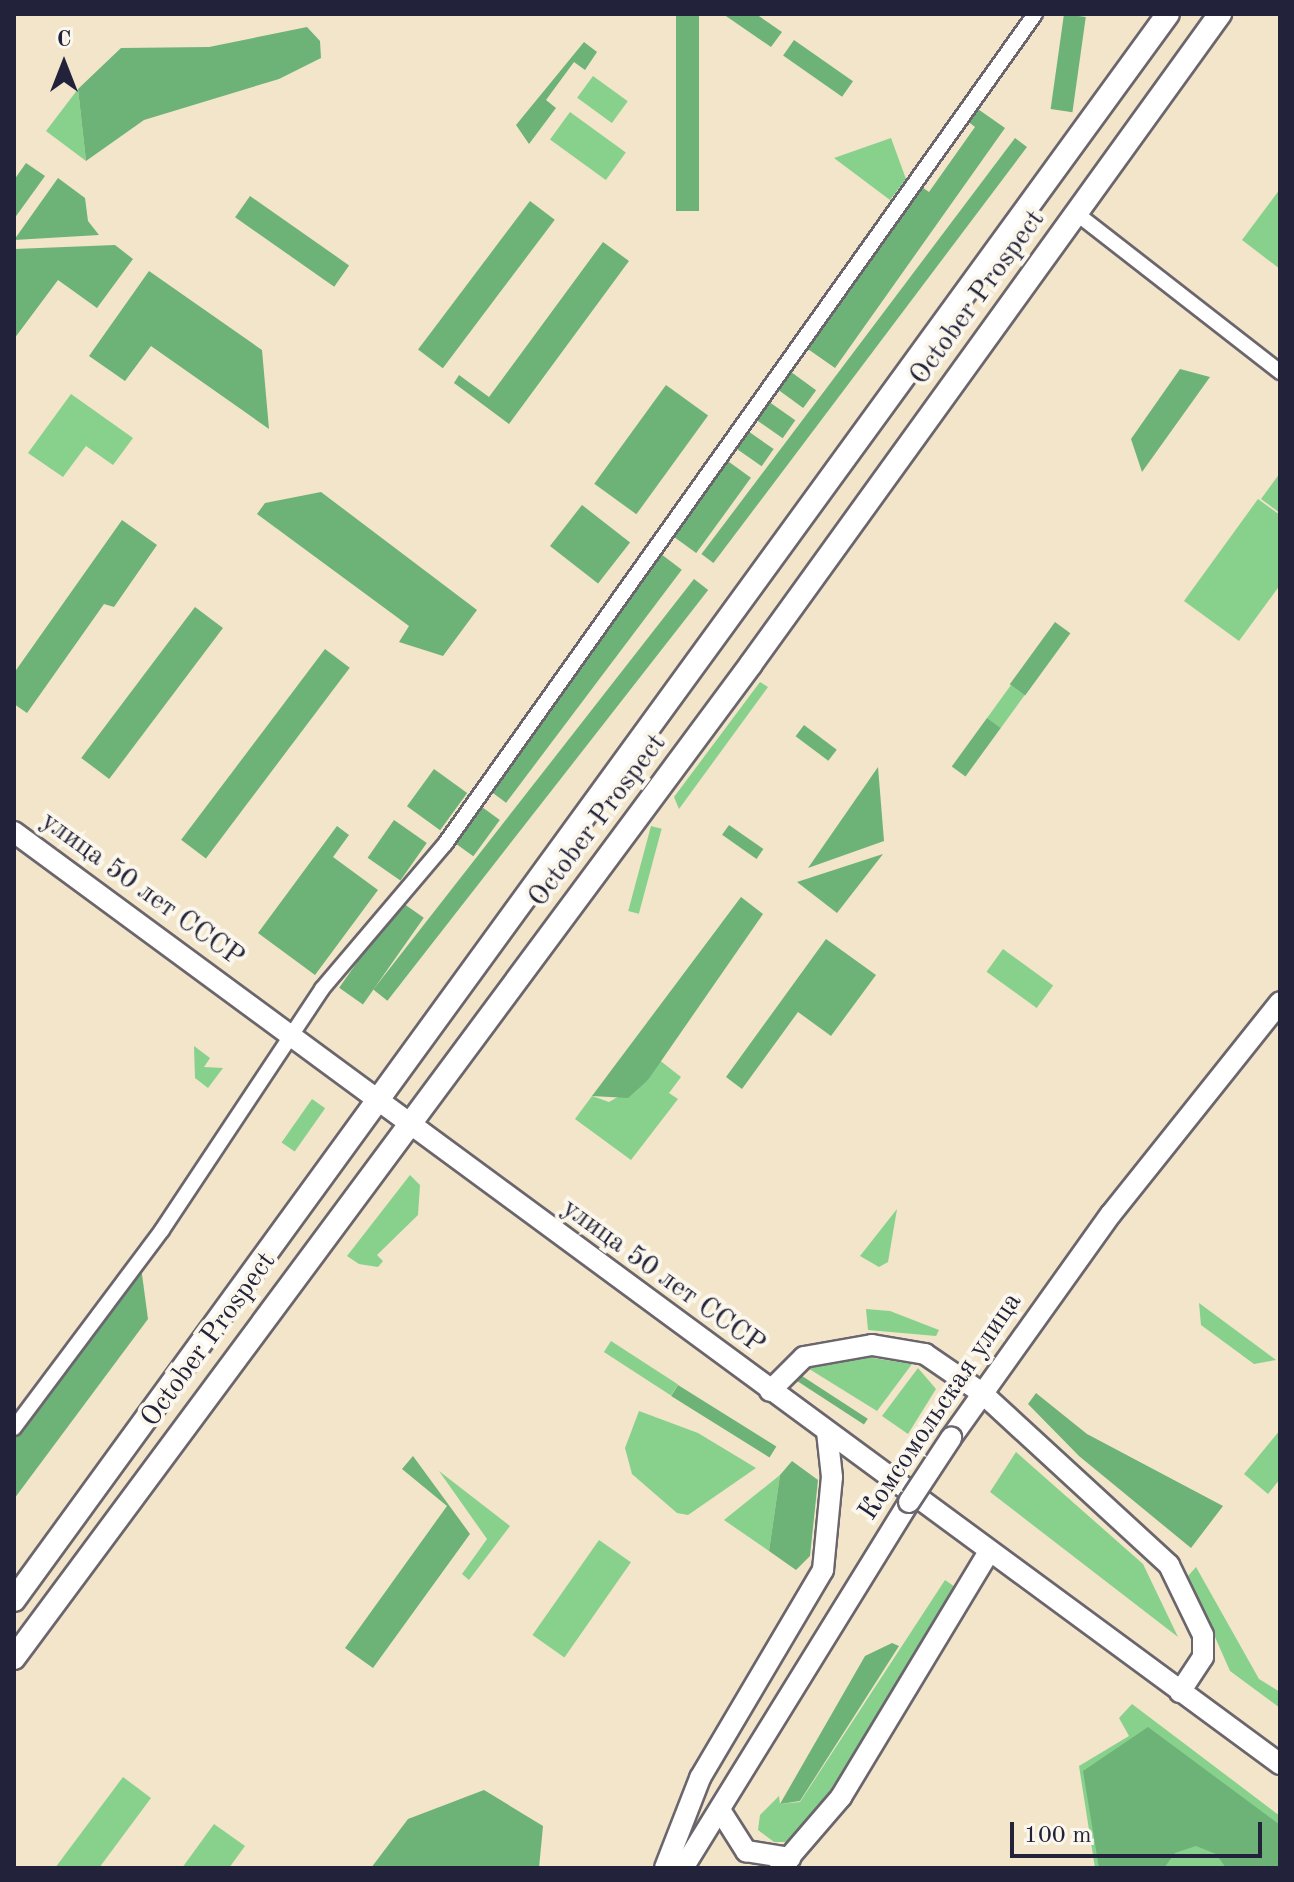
<!DOCTYPE html>
<meta charset="utf-8">
<style>
body{margin:0}
#map{position:relative;width:1294px;height:1882px;overflow:hidden;background:#f2e5c9;font-family:"Old Standard TT",serif}
div>[style]{position:absolute}
.green>*{inset:0;background:#87d18d;transform-origin:0 0}
.forest>*{inset:0;background:#6db378;transform-origin:0 0}
.roads{filter:drop-shadow(2px 0 #6b666d) drop-shadow(-2px 0 #6b666d) drop-shadow(0 2px #6b666d) drop-shadow(0 -2px #6b666d)}
.street>*{height:14px;margin:-7px;padding:0 7px;transform-origin:7px;border-radius:7px;background:#fff}
.secondary>*{height:20px;margin:-10px;padding:0 10px;transform-origin:10px;border-radius:10px;background:#fff}
.primary>*{height:22px;margin:-11px;padding:0 11px;transform-origin:11px;border-radius:11px;background:#fff}
.bridges{filter:drop-shadow(2px 0 #6b666d) drop-shadow(-2px 0 #6b666d) drop-shadow(0 2px #6b666d) drop-shadow(0 -2px #6b666d)}
.secondary-bridge>*{height:20px;margin:-10px;padding:0 10px;transform-origin:10px;border-radius:10px;background:#fff}
span{translate:-50% -50%;white-space:nowrap;text-align:center;line-height:1.15;-webkit-text-stroke:8px #fbf7ec;paint-order:stroke}
.street-label{font-size:28px;color:#22223b}
.frame{position:absolute;inset:0;border:16px solid #22223b;pointer-events:none}
.north{position:absolute;left:24px;top:24px;width:80px;height:80px;-webkit-text-stroke:6px #fbf7ec;paint-order:stroke;rotate:0deg;font-size:22px;font-weight:700;line-height:32px;text-align:center;color:#22223b}
.north::after{content:'';display:block;margin:auto;width:28px;height:36px;background:#22223b;clip-path:polygon(50% 0,100% 100%,50% 72%,0 100%)}
.scale{position:absolute;left:1010px;top:1822px;width:252px;height:36px;box-sizing:border-box;border:4px solid #22223b;border-top:0;padding-left:10px;font-size:24px;line-height:28px;white-space:nowrap;color:#22223b;-webkit-text-stroke:6px #fbf7ec;paint-order:stroke}
</style>
<div id="map">
<div class="green">
<div style="left:593px;top:76px;width:43px;height:27px;rotate:36deg"></div>
<div style="clip-path:polygon(78px 89px,86px 161px,46px 131px)"></div>
<div style="left:570px;top:112px;width:69px;height:34px;rotate:36deg"></div>
<div style="clip-path:polygon(891px 138px,906px 179px,890px 200px,834px 158px)"></div>
<div style="clip-path:polygon(1280px 189px,1280px 269px,1242px 240px)"></div>
<div style="clip-path:polygon(71px 394px,133px 438px,113px 465px,86px 446px,63px 477px,28px 453px)"></div>
<div style="clip-path:polygon(1280px 473px,1280px 513px,1261px 499px)"></div>
<div style="clip-path:polygon(1258px 499px,1280px 515px,1280px 585px,1239px 641px,1184px 601px)"></div>
<div style="clip-path:polygon(760px 682px,768px 687px,679px 809px,674px 797px)"></div>
<div style="left:1011px;top:685px;width:17px;height:41px;rotate:36deg"></div>
<div style="left:651px;top:826px;width:11px;height:88px;rotate:15deg"></div>
<div style="left:1003px;top:949px;width:62px;height:28px;rotate:36deg"></div>
<div style="clip-path:polygon(194px 1046px,210px 1058px,204px 1067px,223px 1068px,208px 1088px,195px 1078px)"></div>
<div style="clip-path:polygon(658px 1059px,681px 1077px,669px 1093px,678px 1099px,631px 1160px,575px 1119px,592px 1096px,609px 1102px,648px 1080px)"></div>
<div style="left:312px;top:1099px;width:16px;height:53px;rotate:35deg"></div>
<div style="clip-path:polygon(410px 1175px,420px 1185px,418px 1215px,377px 1255px,383px 1261px,378px 1267px,359px 1264px,347px 1256px)"></div>
<div style="clip-path:polygon(897px 1209px,888px 1262px,879px 1267px,860px 1256px)"></div>
<div style="clip-path:polygon(1199px 1303px,1276px 1360px,1254px 1364px,1201px 1325px)"></div>
<div style="clip-path:polygon(866px 1309px,890px 1311px,939px 1330px,936px 1336px,868px 1330px)"></div>
<div style="left:611px;top:1341px;width:80px;height:13px;rotate:33deg"></div>
<div style="clip-path:polygon(854px 1355px,912px 1364px,877px 1411px,806px 1367px)"></div>
<div style="clip-path:polygon(918px 1368px,936px 1389px,908px 1434px,882px 1416px)"></div>
<div style="clip-path:polygon(639px 1411px,698px 1433px,756px 1468px,688px 1515px,677px 1513px,632px 1474px,625px 1448px)"></div>
<div style="clip-path:polygon(1280px 1430px,1280px 1479px,1268px 1494px,1244px 1474px)"></div>
<div style="clip-path:polygon(1016px 1452px,1143px 1564px,1178px 1637px,990px 1492px)"></div>
<div style="clip-path:polygon(439px 1471px,510px 1526px,469px 1580px,462px 1574px,487px 1539px)"></div>
<div style="clip-path:polygon(780px 1475px,769px 1551px,724px 1520px)"></div>
<div style="left:599px;top:1540px;width:39px;height:116px;rotate:35deg"></div>
<div style="clip-path:polygon(1196px 1567px,1259px 1679px,1280px 1692px,1280px 1708px,1230px 1671px,1188px 1576px)"></div>
<div style="clip-path:polygon(945px 1580px,958px 1589px,817px 1811px,787px 1842px,774px 1842px,758px 1830px,760px 1815px,779px 1796px,780px 1804px,800px 1802px)"></div>
<div style="clip-path:polygon(1132px 1704px,1280px 1816px,1280px 1868px,1095px 1868px,1079px 1766px,1129px 1736px,1119px 1718px)"></div>
<div style="clip-path:polygon(123px 1777px,151px 1798px,99px 1868px,55px 1868px)"></div>
<div style="clip-path:polygon(214px 1824px,245px 1846px,229px 1868px,182px 1868px)"></div>
</div>
<div class="forest">
<div style="left:676px;top:14px;width:23px;height:197px"></div>
<div style="clip-path:polygon(723px 14px,756px 14px,782px 32px,771px 47px)"></div>
<div style="left:1064px;top:14px;width:22px;height:96px;rotate:8deg"></div>
<div style="clip-path:polygon(307px 27px,320px 41px,321px 58px,279px 79px,144px 120px,86px 161px,78px 89px,121px 48px,209px 47px)"></div>
<div style="left:794px;top:40px;width:72px;height:19px;rotate:35deg"></div>
<div style="clip-path:polygon(584px 42px,597px 52px,585px 70px,574px 62px,546px 100px,556px 108px,529px 144px,516px 125px)"></div>
<div style="clip-path:polygon(975px 107px,1005px 128px,835px 368px,805px 347px,919px 185px,929px 192px,975px 127px,966px 120px)"></div>
<div style="left:1015px;top:138px;width:15px;height:521px;rotate:37deg"></div>
<div style="clip-path:polygon(26px 163px,45px 176px,14px 219px,14px 180px)"></div>
<div style="clip-path:polygon(58px 178px,85px 198px,88px 221px,99px 235px,14px 240px)"></div>
<div style="left:250px;top:196px;width:121px;height:26px;rotate:35deg"></div>
<div style="left:530px;top:201px;width:31px;height:186px;rotate:37deg"></div>
<div style="clip-path:polygon(603px 242px,629px 261px,509px 424px,454px 383px,459px 375px,489px 397px)"></div>
<div style="clip-path:polygon(115px 245px,133px 259px,97px 308px,58px 280px,14px 339px,14px 249px)"></div>
<div style="clip-path:polygon(149px 271px,262px 350px,269px 429px,151px 346px,125px 381px,89px 356px)"></div>
<div style="left:787px;top:369px;width:36px;height:22px;rotate:36deg"></div>
<div style="clip-path:polygon(1180px 369px,1210px 377px,1142px 472px,1131px 439px)"></div>
<div style="left:666px;top:385px;width:52px;height:122px;rotate:36deg"></div>
<div style="left:765px;top:399px;width:37px;height:22px;rotate:35deg"></div>
<div style="left:745px;top:429px;width:35px;height:21px;rotate:35deg"></div>
<div style="left:725px;top:459px;width:32px;height:93px;rotate:36deg"></div>
<div style="clip-path:polygon(321px 492px,477px 610px,443px 656px,399px 642px,409px 626px,257px 514px,265px 503px)"></div>
<div style="left:582px;top:505px;width:61px;height:52px;rotate:38deg"></div>
<div style="clip-path:polygon(122px 520px,157px 545px,114px 607px,104px 604px,27px 713px,14px 704px,14px 673px)"></div>
<div style="left:661px;top:554px;width:26px;height:292px;rotate:37deg"></div>
<div style="left:694px;top:579px;width:18px;height:521px;rotate:38deg"></div>
<div style="left:195px;top:607px;width:35px;height:189px;rotate:37deg"></div>
<div style="left:1055px;top:622px;width:19px;height:77px;rotate:36deg"></div>
<div style="left:325px;top:649px;width:31px;height:239px;rotate:37deg"></div>
<div style="left:987px;top:718px;width:17px;height:60px;rotate:36deg"></div>
<div style="left:804px;top:725px;width:41px;height:14px;rotate:37deg"></div>
<div style="clip-path:polygon(878px 767px,884px 841px,808px 868px)"></div>
<div style="left:434px;top:769px;width:41px;height:46px;rotate:36deg"></div>
<div style="left:482px;top:807px;width:22px;height:45px;rotate:36deg"></div>
<div style="left:394px;top:820px;width:40px;height:46px;rotate:35deg"></div>
<div style="left:729px;top:825px;width:42px;height:12px;rotate:35deg"></div>
<div style="clip-path:polygon(337px 826px,349px 835px,333px 857px,378px 890px,315px 975px,258px 933px)"></div>
<div style="clip-path:polygon(883px 854px,837px 913px,797px 882px)"></div>
<div style="clip-path:polygon(741px 897px,763px 914px,648px 1080px,628px 1098px,592px 1096px)"></div>
<div style="left:400px;top:901px;width:29px;height:106px;rotate:35deg"></div>
<div style="clip-path:polygon(826px 939px,876px 975px,831px 1036px,798px 1012px,742px 1089px,726px 1077px)"></div>
<div style="clip-path:polygon(141px 1267px,148px 1319px,14px 1499px,14px 1438px)"></div>
<div style="left:799px;top:1374px;width:82px;height:7px;rotate:33deg"></div>
<div style="left:678px;top:1385px;width:116px;height:13px;rotate:32deg"></div>
<div style="clip-path:polygon(1036px 1393px,1087px 1434px,1223px 1506px,1191px 1548px,1079px 1456px,1028px 1404px)"></div>
<div style="clip-path:polygon(413px 1456px,470px 1534px,373px 1668px,345px 1648px,447px 1506px,402px 1469px)"></div>
<div style="clip-path:polygon(792px 1461px,818px 1480px,810px 1556px,796px 1570px,769px 1551px,780px 1475px)"></div>
<div style="clip-path:polygon(892px 1643px,899px 1646px,800px 1801px,780px 1804px,865px 1656px)"></div>
<div style="clip-path:polygon(1148px 1727px,1280px 1825px,1280px 1868px,1226px 1868px,1216px 1854px,1196px 1846px,1175px 1853px,1164px 1868px,1099px 1868px,1083px 1771px)"></div>
<div style="clip-path:polygon(484px 1790px,543px 1826px,539px 1868px,371px 1868px,408px 1819px)"></div>
</div>
<div class="roads">
<div class="street">
<div style="left:1076px;top:213px;width:259px;rotate:37.9deg"></div>
<div style="left:14px;top:1428px;width:247px;rotate:-53.2deg"></div>
<div style="left:162px;top:1230px;width:289px;rotate:-56.4deg"></div>
<div style="left:322px;top:989px;width:190px;rotate:-49.7deg"></div>
<div style="left:445px;top:844px;width:1018px;rotate:-54.59deg"></div>
</div>
<div class="secondary">
<div style="left:14px;top:832px;width:1572px;rotate:36.36deg"></div>
<div style="left:770px;top:1391px;width:48px;rotate:-45deg"></div>
<div style="left:804px;top:1357px;width:69px;rotate:-10deg"></div>
<div style="left:872px;top:1345px;width:54px;rotate:9.6deg"></div>
<div style="left:925px;top:1354px;width:69px;rotate:34.4deg"></div>
<div style="left:982px;top:1393px;width:254px;rotate:42.6deg"></div>
<div style="left:1169px;top:1565px;width:78px;rotate:64.1deg"></div>
<div style="left:1203px;top:1635px;width:22px;rotate:90deg"></div>
<div style="left:1203px;top:1657px;width:42px;rotate:123.3deg"></div>
<div style="left:951px;top:1438px;width:275px;rotate:-54.5deg"></div>
<div style="left:1111px;top:1214px;width:271px;rotate:-51.4deg"></div>
<div style="left:720px;top:1810px;width:49px;rotate:57.6deg"></div>
<div style="left:746px;top:1851px;width:45px;rotate:9deg"></div>
<div style="left:665px;top:1868px;width:97px;rotate:-68.7deg"></div>
<div style="left:700px;top:1778px;width:242px;rotate:-59.4deg"></div>
<div style="left:823px;top:1570px;width:93px;rotate:-84.5deg"></div>
<div style="left:832px;top:1477px;width:45px;rotate:-96.3deg"></div>
<div style="left:683px;top:1868px;width:430px;rotate:-58.3deg"></div>
<div style="left:780px;top:1868px;width:94px;rotate:-49.3deg"></div>
<div style="left:841px;top:1797px;width:285px;rotate:-58.9deg"></div>
</div>
<div class="primary">
<div style="left:14px;top:1600px;width:1961px;rotate:-53.96deg"></div>
<div style="left:14px;top:1658px;width:1237px;rotate:-53.44deg"></div>
<div style="left:751px;top:664px;width:802px;rotate:-54.19deg"></div>
</div>
</div>
<div class="bridges">
<div class="secondary-bridge">
<div style="left:909px;top:1502px;width:77px;rotate:-56.7deg"></div>
</div>
</div>
<div class="street-label">
<span style="left:978px;top:298px;rotate:-54deg">October Prospect</span>
<span style="left:598px;top:821px;rotate:-53deg">October Prospect</span>
<span style="left:142px;top:890px;rotate:36deg">улица 50 лет СССР</span>
<span style="left:663px;top:1277px;rotate:36deg">улица 50 лет СССР</span>
<span style="left:209px;top:1340px;rotate:-54deg">October Prospect</span>
<span style="left:941px;top:1407px;rotate:-56deg">Комсомольская улица</span>
</div>
<div class="frame"></div>
<div class="north">С</div>
<div class="scale">100 m</div>
</div>
